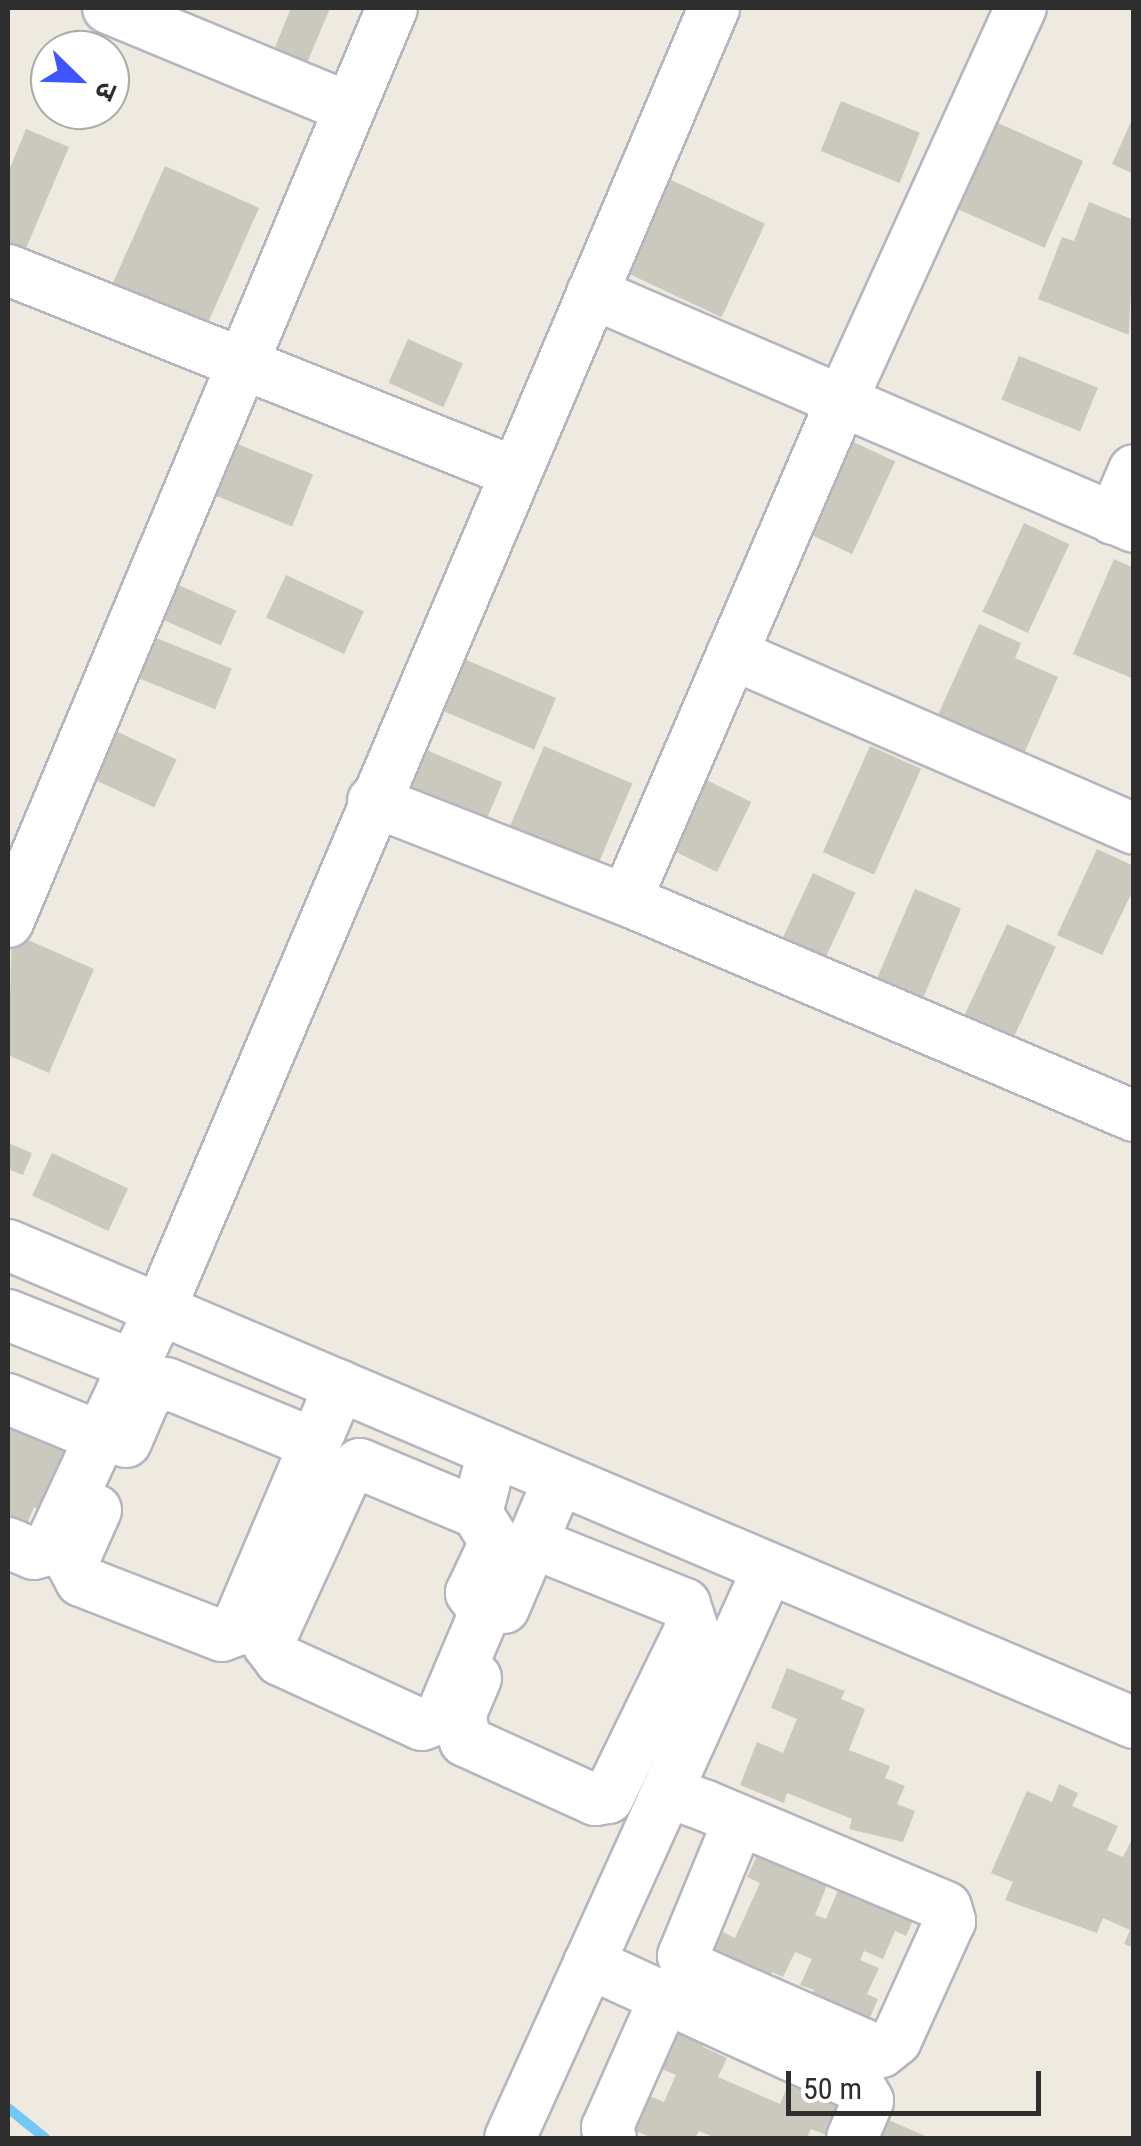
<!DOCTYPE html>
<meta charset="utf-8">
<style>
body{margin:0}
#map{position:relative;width:1141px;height:2146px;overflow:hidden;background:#efeae0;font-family:"Roboto Condensed","Noto Sans Devanagari",sans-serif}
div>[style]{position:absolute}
.stream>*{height:10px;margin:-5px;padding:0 5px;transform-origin:5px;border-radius:5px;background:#71c8f4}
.building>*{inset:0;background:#cbc8be;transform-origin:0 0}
.roads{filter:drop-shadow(2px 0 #b4b5c1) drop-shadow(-2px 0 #b4b5c1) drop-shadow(0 2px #b4b5c1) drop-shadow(0 -2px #b4b5c1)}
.minor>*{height:50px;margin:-25px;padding:0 25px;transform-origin:25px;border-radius:25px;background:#fff}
span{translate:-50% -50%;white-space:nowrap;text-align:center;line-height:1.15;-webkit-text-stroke:8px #fff;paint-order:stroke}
.frame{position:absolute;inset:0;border:10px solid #2e2e2e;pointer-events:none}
.north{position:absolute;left:30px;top:30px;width:100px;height:100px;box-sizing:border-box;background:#fff;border:2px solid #ababab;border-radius:50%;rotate:113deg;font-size:28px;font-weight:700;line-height:40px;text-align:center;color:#2e2e2e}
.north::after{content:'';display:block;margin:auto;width:35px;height:45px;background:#3e55ff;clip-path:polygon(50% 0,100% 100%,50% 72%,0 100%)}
.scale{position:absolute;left:786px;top:2071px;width:255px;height:45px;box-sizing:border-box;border:5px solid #2e2e2e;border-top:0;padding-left:12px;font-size:30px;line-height:35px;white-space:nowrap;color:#2e2e2e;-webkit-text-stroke:8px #fff;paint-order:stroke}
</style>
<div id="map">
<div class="stream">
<div style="left:8px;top:2108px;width:48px;rotate:39deg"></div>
</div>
<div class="building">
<div style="clip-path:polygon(291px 8px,330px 8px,305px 68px,272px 55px)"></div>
<div style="left:841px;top:101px;width:85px;height:54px;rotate:22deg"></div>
<div style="clip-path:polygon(1134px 115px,1134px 174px,1112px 164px)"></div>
<div style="left:989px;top:119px;width:103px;height:95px;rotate:24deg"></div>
<div style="clip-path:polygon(26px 129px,69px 147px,24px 253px,8px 246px,8px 173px)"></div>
<div style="left:165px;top:166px;width:103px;height:133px;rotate:24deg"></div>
<div style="left:669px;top:179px;width:106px;height:103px;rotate:25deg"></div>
<div style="clip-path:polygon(1089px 202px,1134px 220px,1129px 335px,1038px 299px,1062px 237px,1074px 241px)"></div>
<div style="left:408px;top:339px;width:60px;height:48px;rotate:24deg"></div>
<div style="left:1019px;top:356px;width:85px;height:47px;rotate:22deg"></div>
<div style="left:225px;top:439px;width:95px;height:56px;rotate:22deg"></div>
<div style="left:849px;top:440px;width:51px;height:102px;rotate:25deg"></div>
<div style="left:1024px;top:523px;width:50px;height:98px;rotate:25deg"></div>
<div style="clip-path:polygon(1114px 559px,1134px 568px,1134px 679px,1073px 654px)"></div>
<div style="left:286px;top:575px;width:86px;height:47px;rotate:25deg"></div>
<div style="left:165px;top:579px;width:78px;height:38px;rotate:24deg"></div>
<div style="clip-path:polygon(979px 624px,1021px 643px,1015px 658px,1058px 677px,1022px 758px,936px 719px)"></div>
<div style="left:139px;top:631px;width:100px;height:44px;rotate:22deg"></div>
<div style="left:464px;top:659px;width:100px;height:56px;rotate:23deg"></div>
<div style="left:105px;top:726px;width:79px;height:53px;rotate:25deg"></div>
<div style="left:544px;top:746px;width:96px;height:89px;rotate:23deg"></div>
<div style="left:870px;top:746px;width:56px;height:116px;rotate:24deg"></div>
<div style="left:424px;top:749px;width:85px;height:51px;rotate:23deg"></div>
<div style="left:700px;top:777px;width:57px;height:78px;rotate:26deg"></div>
<div style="clip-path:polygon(1097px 849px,1134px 866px,1134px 888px,1102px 955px,1057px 935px)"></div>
<div style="left:813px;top:873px;width:47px;height:85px;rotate:25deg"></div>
<div style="left:915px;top:889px;width:50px;height:110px;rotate:23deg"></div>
<div style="left:1007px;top:924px;width:54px;height:112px;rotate:25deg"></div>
<div style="clip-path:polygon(12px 933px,94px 969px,49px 1073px,8px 1055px)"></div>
<div style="clip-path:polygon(8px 1143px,32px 1153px,23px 1175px,8px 1169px)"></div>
<div style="left:52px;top:1153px;width:84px;height:47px;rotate:25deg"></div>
<div style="clip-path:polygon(8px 1424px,72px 1437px,41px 1510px,34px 1507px,23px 1534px,8px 1527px)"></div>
<div style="clip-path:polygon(787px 1668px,845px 1691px,841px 1699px,865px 1709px,849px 1750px,890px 1766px,885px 1778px,905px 1786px,897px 1804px,915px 1811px,903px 1842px,849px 1829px,852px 1819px,787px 1793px,784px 1803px,740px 1785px,757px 1742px,783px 1753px,797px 1719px,771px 1708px)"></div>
<div style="clip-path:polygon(1059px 1784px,1078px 1793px,1072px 1806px,1118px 1826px,1107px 1850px,1123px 1857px,1134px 1835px,1134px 1948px,1124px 1944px,1130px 1930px,1103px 1918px,1097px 1933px,1005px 1900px,1013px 1882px,991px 1873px,1027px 1791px,1052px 1802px)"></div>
<div style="clip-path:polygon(763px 1843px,815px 1866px,810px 1878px,827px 1885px,815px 1915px,826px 1919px,838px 1890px,857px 1898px,862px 1887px,917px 1911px,906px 1936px,895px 1931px,883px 1959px,864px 1951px,860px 1960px,879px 1968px,867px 1994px,878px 1999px,866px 2027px,809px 2002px,814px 1990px,800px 1985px,812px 1959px,795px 1952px,783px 1977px,772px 1972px,767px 1984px,711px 1959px,723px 1932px,735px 1938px,760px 1883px,747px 1877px)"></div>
<div style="clip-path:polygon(676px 2010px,712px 2026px,703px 2047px,727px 2058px,718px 2077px,780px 2104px,788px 2085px,808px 2093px,814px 2078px,853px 2094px,834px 2138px,811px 2129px,807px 2138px,716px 2138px,699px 2131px,695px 2138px,653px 2138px,625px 2127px,640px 2092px,664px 2102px,676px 2075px,652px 2065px)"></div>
<div style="clip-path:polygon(884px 2118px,930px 2138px,875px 2138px)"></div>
</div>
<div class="roads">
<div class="minor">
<div style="left:108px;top:8px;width:261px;rotate:22.5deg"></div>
<div style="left:8px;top:270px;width:545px;rotate:21.76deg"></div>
<div style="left:592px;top:293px;width:590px;rotate:23.35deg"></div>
<div style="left:1113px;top:519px;width:53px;rotate:-66.8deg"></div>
<div style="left:732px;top:654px;width:438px;rotate:23.5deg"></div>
<div style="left:373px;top:801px;width:272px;rotate:21.4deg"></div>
<div style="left:626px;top:900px;width:552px;rotate:23.04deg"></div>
<div style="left:626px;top:900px;width:545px;rotate:-66.64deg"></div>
<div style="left:842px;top:400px;width:431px;rotate:-65.5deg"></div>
<div style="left:8px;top:922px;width:991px;rotate:-67.21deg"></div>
<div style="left:8px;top:1245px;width:1223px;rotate:23deg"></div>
<div style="left:8px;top:1315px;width:135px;rotate:21.8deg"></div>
<div style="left:8px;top:1399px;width:100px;rotate:22.4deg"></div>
<div style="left:126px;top:1442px;width:51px;rotate:-66.9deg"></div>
<div style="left:146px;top:1395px;width:23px;rotate:-31deg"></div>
<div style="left:166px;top:1383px;width:161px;rotate:22.3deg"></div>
<div style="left:96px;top:1510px;width:59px;rotate:114deg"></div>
<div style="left:72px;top:1564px;width:19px;rotate:62deg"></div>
<div style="left:81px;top:1581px;width:151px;rotate:21.3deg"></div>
<div style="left:222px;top:1636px;width:14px;rotate:-21deg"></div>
<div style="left:235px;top:1631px;width:267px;rotate:-66.9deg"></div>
<div style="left:477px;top:1513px;width:127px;rotate:-157.3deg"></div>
<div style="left:360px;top:1464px;width:19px;rotate:141deg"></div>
<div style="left:345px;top:1476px;width:185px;rotate:114.6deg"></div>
<div style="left:268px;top:1644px;width:20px;rotate:53deg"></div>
<div style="left:280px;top:1660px;width:156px;rotate:24.6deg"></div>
<div style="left:422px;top:1725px;width:19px;rotate:-21deg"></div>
<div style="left:440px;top:1718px;width:115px;rotate:-67deg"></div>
<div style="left:485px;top:1612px;width:24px;rotate:-126deg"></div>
<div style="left:471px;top:1593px;width:56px;rotate:-64.8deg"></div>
<div style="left:495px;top:1542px;width:34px;rotate:-122deg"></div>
<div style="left:477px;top:1513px;width:64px;rotate:-75.5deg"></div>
<div style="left:8px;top:1543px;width:28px;rotate:23deg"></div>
<div style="left:34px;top:1554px;width:15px;rotate:-16deg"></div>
<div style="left:48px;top:1550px;width:266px;rotate:-65.1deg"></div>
<div style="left:160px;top:1309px;width:1414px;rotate:-66.93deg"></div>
<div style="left:504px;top:1608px;width:140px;rotate:-66.9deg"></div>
<div style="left:476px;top:1678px;width:39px;rotate:113deg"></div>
<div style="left:461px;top:1714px;width:27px;rotate:82deg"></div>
<div style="left:465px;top:1741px;width:143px;rotate:24.4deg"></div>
<div style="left:595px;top:1800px;width:13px;rotate:-9deg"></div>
<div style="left:608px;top:1798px;width:191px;rotate:-64deg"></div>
<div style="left:692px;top:1626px;width:23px;rotate:-108deg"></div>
<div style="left:685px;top:1604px;width:166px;rotate:-158.1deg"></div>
<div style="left:667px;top:1792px;width:41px;rotate:19.7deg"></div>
<div style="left:706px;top:1806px;width:260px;rotate:22.8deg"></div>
<div style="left:946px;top:1907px;width:15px;rotate:74deg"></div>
<div style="left:950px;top:1921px;width:131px;rotate:114.4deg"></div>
<div style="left:896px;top:2040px;width:19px;rotate:141deg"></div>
<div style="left:881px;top:2052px;width:209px;rotate:-156.3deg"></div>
<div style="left:690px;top:1968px;width:14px;rotate:-120deg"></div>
<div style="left:683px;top:1956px;width:147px;rotate:-67.6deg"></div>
<div style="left:589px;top:1963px;width:298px;rotate:24.6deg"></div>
<div style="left:860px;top:2087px;width:16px;rotate:60deg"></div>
<div style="left:868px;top:2101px;width:40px;rotate:113.4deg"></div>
<div style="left:510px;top:2138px;width:625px;rotate:-65.61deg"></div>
<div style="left:611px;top:2138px;width:11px;rotate:-112deg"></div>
<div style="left:607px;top:2128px;width:143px;rotate:-66.1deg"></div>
</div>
</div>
<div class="frame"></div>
<div class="north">उ</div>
<div class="scale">50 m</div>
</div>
